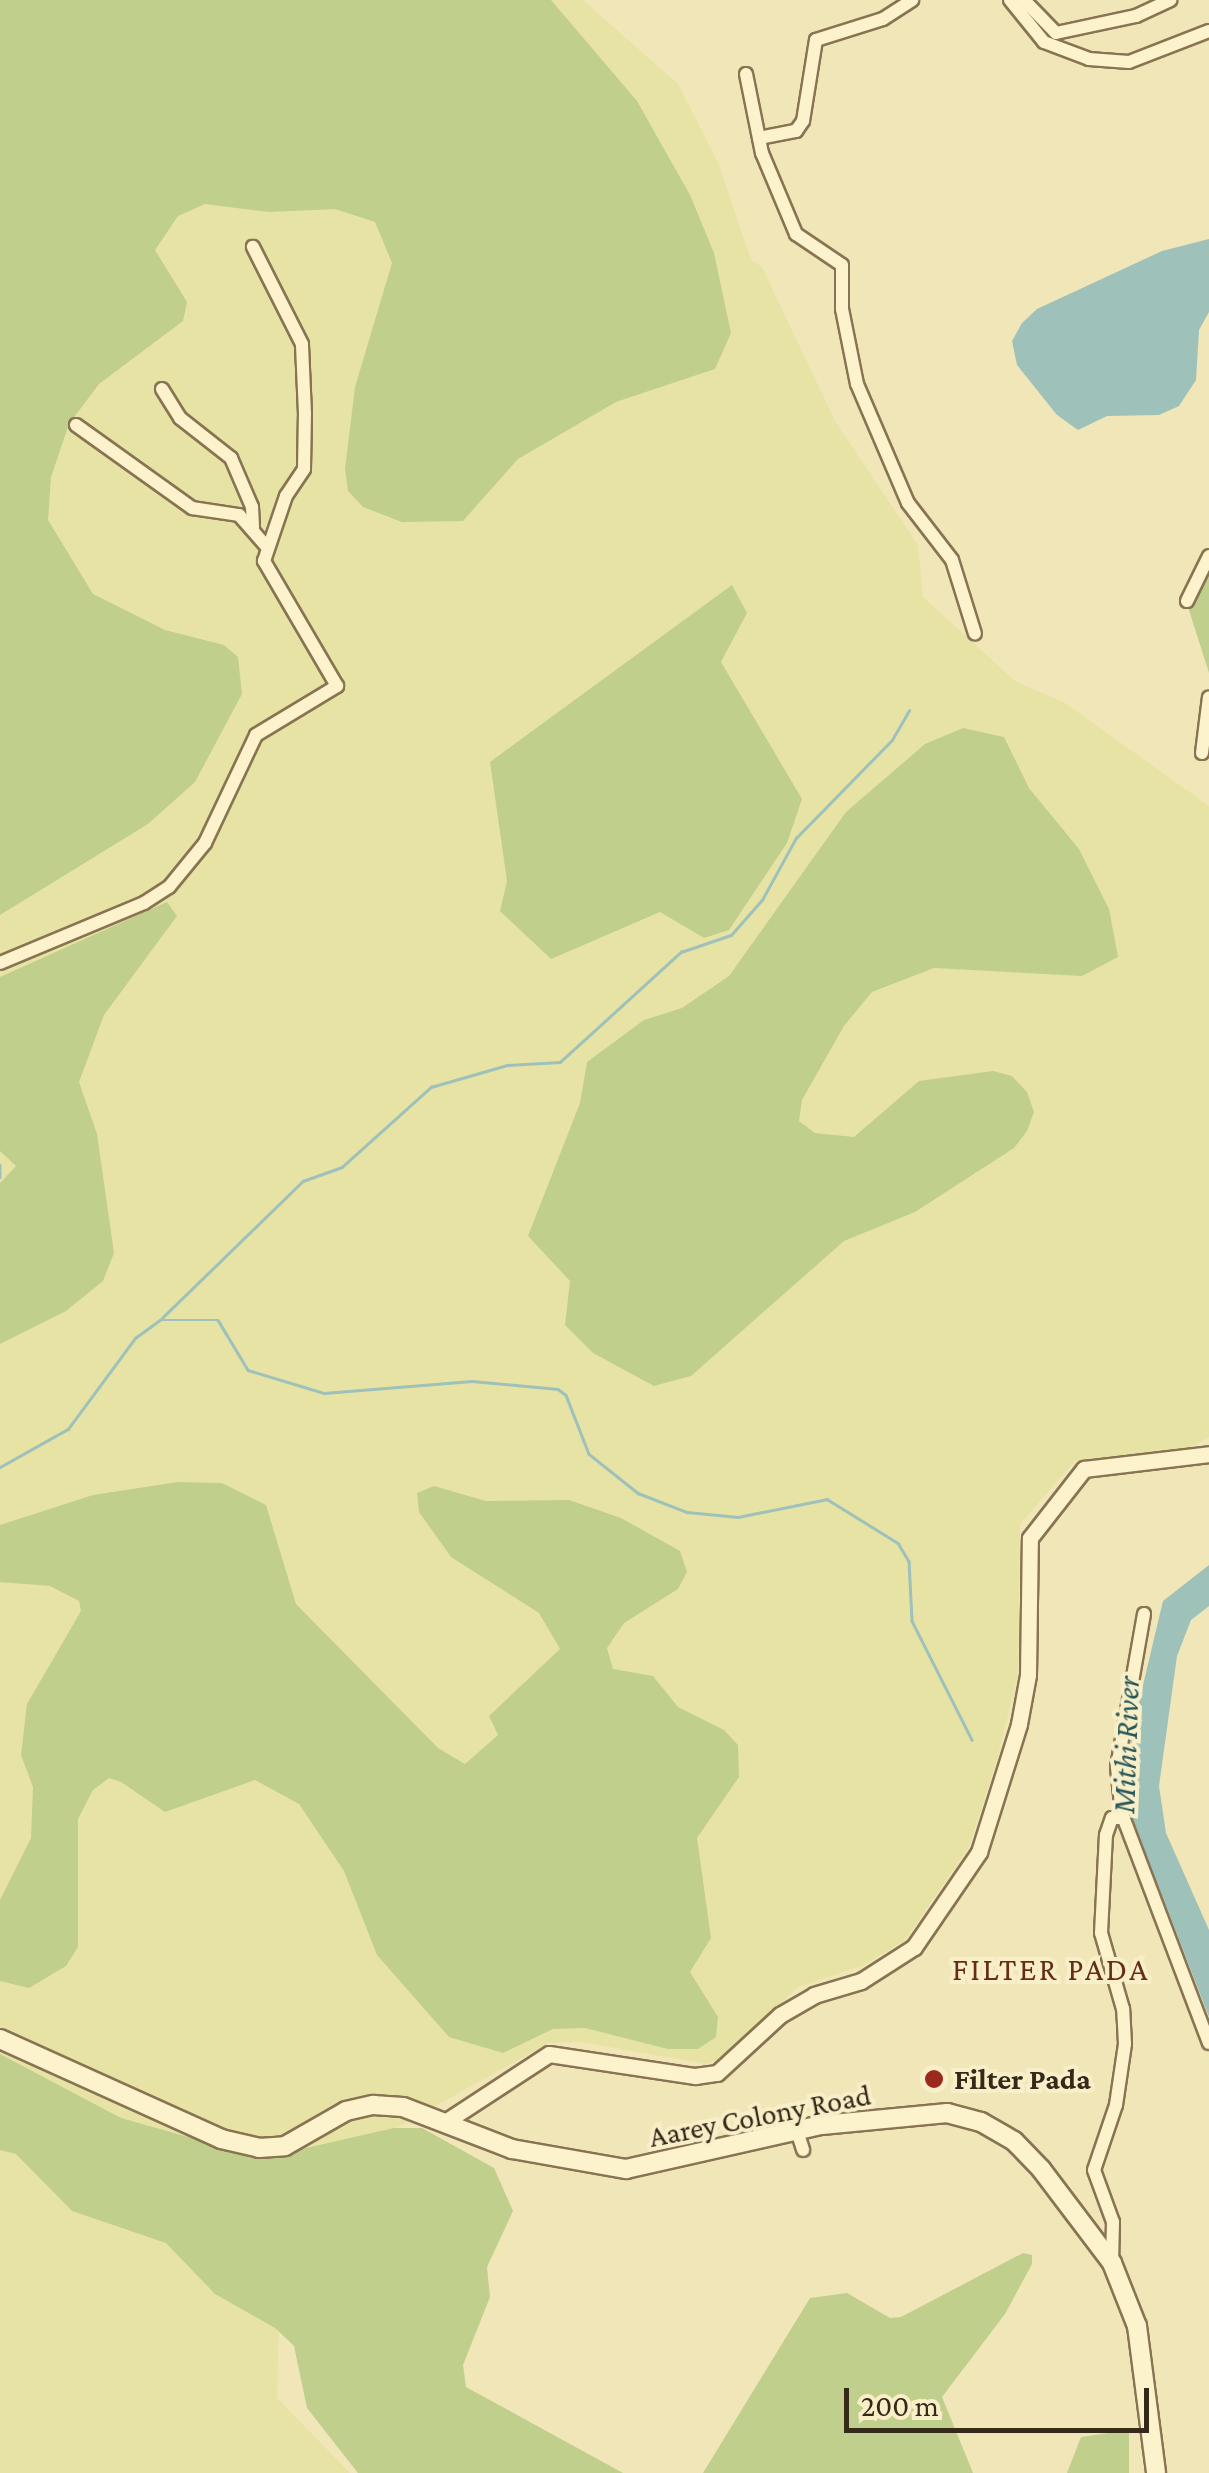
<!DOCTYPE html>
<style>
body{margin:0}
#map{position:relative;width:1209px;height:2473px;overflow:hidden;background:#f1e6b8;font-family:"Crimson Pro",serif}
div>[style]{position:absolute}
.farmland>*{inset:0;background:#e7e3a5}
.green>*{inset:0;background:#c1cf8c}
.water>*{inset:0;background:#9ec1ba}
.stream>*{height:2.5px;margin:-1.25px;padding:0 1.25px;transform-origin:1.25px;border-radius:1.25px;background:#9ec1ba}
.roads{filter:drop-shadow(2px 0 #887452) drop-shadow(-2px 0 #887452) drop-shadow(0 2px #887452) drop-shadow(0 -2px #887452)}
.minor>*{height:12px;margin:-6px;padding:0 6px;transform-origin:6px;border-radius:6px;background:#fcf2cb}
.tertiary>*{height:15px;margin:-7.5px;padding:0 7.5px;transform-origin:7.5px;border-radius:7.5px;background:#fcf2cb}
.secondary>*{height:18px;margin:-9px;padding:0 9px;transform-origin:9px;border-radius:9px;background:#fcf2cb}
.dots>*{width:28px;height:28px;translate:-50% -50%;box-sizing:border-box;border:5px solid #f8efc8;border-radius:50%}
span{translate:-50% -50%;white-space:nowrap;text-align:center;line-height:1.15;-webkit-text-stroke:8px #f8efc8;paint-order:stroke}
.poi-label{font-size:30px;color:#352919;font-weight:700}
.left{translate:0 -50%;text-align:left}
.street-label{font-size:30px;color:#352919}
.water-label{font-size:32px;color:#265557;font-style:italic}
.neighbourhood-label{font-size:32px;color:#652d15;letter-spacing:2.5px}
.scale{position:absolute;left:844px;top:2388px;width:305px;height:45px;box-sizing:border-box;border:5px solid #352919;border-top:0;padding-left:12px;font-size:30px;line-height:35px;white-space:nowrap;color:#352919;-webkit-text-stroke:8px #f8efc8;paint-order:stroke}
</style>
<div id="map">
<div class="farmland">
<div style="clip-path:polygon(0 0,583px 0,678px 84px,719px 165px,751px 260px,762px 267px,836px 423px,918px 545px,923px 597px,1015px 681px,1065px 703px,1209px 806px,1209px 1437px,1186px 1450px,1075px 1461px,1020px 1524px,1018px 1675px,998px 1756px,969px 1847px,905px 1940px,864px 1965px,798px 1987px,728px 2057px,707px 2064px,580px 2042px,548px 2043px,282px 2192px,277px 2398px,350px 2473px,0 2473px)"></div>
</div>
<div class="green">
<div style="clip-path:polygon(0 0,551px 0,637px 101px,690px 195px,714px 253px,731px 333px,715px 369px,616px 402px,518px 459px,463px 521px,402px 522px,363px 507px,348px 491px,345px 469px,355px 387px,392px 263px,375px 222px,335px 209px,269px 212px,205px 204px,178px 216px,155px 250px,187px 302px,183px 321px,99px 384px,69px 424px,51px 477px,48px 520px,93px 594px,165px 630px,224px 645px,238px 657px,242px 694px,195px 782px,148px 824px,0 915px)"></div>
<div style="clip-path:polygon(1209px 563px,1209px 673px,1188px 607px)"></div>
<div style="clip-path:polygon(732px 585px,747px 613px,721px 662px,802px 799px,787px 843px,729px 930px,704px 938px,660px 912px,551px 959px,500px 911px,507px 881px,490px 762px)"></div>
<div style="clip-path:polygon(963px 728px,1004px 737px,1029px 788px,1079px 849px,1109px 909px,1118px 957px,1082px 976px,934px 968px,872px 992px,844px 1026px,802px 1100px,799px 1121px,815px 1133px,854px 1137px,919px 1081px,993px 1071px,1012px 1076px,1027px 1092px,1034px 1112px,1027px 1131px,1014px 1148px,915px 1212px,844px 1241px,691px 1376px,654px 1386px,593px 1353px,565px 1325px,570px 1281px,528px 1236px,580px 1103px,587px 1062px,644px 1020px,682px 1008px,729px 976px,846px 812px,925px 744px)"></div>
<div style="clip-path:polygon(167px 902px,177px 916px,104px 1015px,79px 1082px,97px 1134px,114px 1253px,103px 1281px,66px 1311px,0 1344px,0 1183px,16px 1166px,0 1151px,0 977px)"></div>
<div style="clip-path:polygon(178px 1482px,222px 1483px,266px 1505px,296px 1604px,438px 1748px,465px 1764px,498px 1735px,489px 1716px,560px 1649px,539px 1613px,451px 1557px,419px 1512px,417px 1493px,434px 1486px,486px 1501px,569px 1500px,621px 1518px,680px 1551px,687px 1572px,678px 1589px,624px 1623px,607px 1648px,613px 1669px,653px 1676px,678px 1707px,724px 1730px,738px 1745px,739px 1777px,697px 1838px,711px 1938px,690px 1972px,718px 2017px,716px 2037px,698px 2049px,668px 2049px,585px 2028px,553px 2029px,503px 2053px,449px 2037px,377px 1955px,344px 1871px,299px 1804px,255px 1780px,165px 1812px,121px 1782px,109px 1778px,93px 1790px,78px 1819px,78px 1947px,66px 1966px,29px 1988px,0 1981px,0 1900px,31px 1838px,33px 1787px,21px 1755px,27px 1704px,81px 1611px,79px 1601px,50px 1586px,0 1582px,0 1525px,93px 1495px)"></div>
<div style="clip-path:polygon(0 2054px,121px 2118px,262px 2158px,394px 2128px,422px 2128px,494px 2168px,513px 2211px,487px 2267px,490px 2297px,463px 2365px,466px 2387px,623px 2473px,358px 2473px,307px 2408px,294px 2346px,275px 2328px,215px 2294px,166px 2243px,72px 2211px,16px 2154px,0 2150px)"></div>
<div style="clip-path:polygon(1023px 2253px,1032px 2255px,1032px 2264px,1005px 2314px,942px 2397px,973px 2473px,703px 2473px,810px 2298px,847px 2293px,890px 2318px,901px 2317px)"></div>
<div style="clip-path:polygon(1129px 2430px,1129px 2473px,1067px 2473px,1081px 2437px)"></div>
</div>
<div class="water">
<div style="clip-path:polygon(1209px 239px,1209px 312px,1199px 330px,1196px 380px,1179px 406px,1159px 415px,1107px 416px,1078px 430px,1057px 415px,1017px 365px,1012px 341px,1022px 323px,1037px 309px,1162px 251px)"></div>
<div style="clip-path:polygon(1209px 1565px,1209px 1606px,1191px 1620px,1177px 1656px,1159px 1786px,1166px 1833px,1209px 1930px,1209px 2017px,1129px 1810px,1130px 1740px,1163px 1601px)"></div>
</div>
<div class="stream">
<div style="left:0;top:1165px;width:12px;rotate:90deg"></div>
<div style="left:162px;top:1318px;width:197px;rotate:-44.2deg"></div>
<div style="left:303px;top:1181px;width:41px;rotate:-19.7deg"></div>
<div style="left:342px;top:1167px;width:120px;rotate:-42deg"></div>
<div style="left:431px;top:1087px;width:79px;rotate:-16.1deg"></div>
<div style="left:507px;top:1065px;width:53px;rotate:-3.2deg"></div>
<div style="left:560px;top:1062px;width:164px;rotate:-42.3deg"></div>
<div style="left:681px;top:952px;width:53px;rotate:-18.8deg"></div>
<div style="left:731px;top:935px;width:47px;rotate:-48.5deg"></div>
<div style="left:762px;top:900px;width:71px;rotate:-61.3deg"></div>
<div style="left:796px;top:838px;width:137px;rotate:-45.6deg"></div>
<div style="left:892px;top:740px;width:34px;rotate:-60deg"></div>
<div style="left:0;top:1467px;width:78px;rotate:-29.2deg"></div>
<div style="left:68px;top:1429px;width:113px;rotate:-53.6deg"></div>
<div style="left:135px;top:1338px;width:31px;rotate:-36deg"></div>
<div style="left:160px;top:1320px;width:58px"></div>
<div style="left:218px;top:1320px;width:58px;rotate:59deg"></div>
<div style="left:248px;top:1370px;width:79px;rotate:16.8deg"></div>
<div style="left:324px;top:1393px;width:148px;rotate:-4.6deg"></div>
<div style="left:472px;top:1381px;width:86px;rotate:5.3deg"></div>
<div style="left:558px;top:1389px;width:10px;rotate:37deg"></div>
<div style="left:566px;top:1395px;width:63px;rotate:68.7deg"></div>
<div style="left:589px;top:1454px;width:63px;rotate:38.5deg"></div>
<div style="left:638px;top:1493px;width:53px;rotate:21.2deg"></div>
<div style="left:687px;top:1512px;width:51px;rotate:5.6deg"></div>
<div style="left:738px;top:1517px;width:91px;rotate:-11.4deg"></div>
<div style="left:827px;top:1499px;width:84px;rotate:31.8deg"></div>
<div style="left:898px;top:1543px;width:21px;rotate:59deg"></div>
<div style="left:909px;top:1561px;width:60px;rotate:87.1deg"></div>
<div style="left:912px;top:1621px;width:133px;rotate:63.2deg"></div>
</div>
<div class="roads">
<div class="minor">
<div style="left:1010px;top:0;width:54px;rotate:51deg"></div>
<div style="left:1044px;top:42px;width:48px;rotate:20.7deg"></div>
<div style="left:1089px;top:59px;width:40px;rotate:4.3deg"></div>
<div style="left:1129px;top:62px;width:86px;rotate:-21.2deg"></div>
<div style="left:1024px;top:0;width:46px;rotate:45.9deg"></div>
<div style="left:1056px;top:33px;width:82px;rotate:-12deg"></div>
<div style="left:1136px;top:16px;width:38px;rotate:-25deg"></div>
<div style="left:746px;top:74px;width:81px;rotate:78.6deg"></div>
<div style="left:762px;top:153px;width:88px;rotate:67.2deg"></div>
<div style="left:796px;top:234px;width:55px;rotate:34deg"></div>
<div style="left:842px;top:265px;width:44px;rotate:90deg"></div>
<div style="left:842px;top:309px;width:76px;rotate:78.7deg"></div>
<div style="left:857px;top:384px;width:129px;rotate:66.8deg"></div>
<div style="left:908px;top:503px;width:72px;rotate:52.3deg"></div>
<div style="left:952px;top:560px;width:77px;rotate:72.7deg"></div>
<div style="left:759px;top:138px;width:38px;rotate:-11deg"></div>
<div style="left:796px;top:131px;width:12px;rotate:-55deg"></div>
<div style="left:803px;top:121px;width:82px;rotate:-80.9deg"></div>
<div style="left:816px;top:40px;width:70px;rotate:-17.4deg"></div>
<div style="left:883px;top:19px;width:35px;rotate:-33deg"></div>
<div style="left:162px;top:389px;width:34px;rotate:58deg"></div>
<div style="left:180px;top:418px;width:65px;rotate:38.1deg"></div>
<div style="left:231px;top:458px;width:53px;rotate:66.8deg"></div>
<div style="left:252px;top:507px;width:20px;rotate:87deg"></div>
<div style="left:76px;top:425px;width:143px;rotate:35.6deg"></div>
<div style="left:192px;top:508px;width:48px;rotate:8.5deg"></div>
<div style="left:239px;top:515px;width:41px;rotate:48.9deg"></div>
<div style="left:1187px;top:601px;width:50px;rotate:-63.9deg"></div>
<div style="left:1202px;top:753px;width:56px;rotate:-82.9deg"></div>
<div style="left:0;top:963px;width:156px;rotate:-22.6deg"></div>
<div style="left:144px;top:903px;width:30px;rotate:-33deg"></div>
<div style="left:169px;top:887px;width:57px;rotate:-50.7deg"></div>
<div style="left:205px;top:843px;width:119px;rotate:-64.7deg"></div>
<div style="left:256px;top:735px;width:95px;rotate:-31.2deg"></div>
<div style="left:337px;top:686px;width:145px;rotate:-120.3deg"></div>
<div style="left:264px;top:561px;width:69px;rotate:-71.3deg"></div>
<div style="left:286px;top:496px;width:32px;rotate:-56deg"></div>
<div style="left:304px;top:469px;width:55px;rotate:-89deg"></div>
<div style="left:305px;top:414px;width:70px;rotate:-92.5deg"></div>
<div style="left:302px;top:344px;width:109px;rotate:-116.8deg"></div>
<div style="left:1144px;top:1614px;width:155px;rotate:100deg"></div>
<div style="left:1117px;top:1767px;width:47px;rotate:83.9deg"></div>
<div style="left:1122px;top:1814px;width:245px;rotate:69.2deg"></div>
<div style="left:797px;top:2131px;width:20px;rotate:72deg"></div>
<div style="left:1112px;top:2263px;width:41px;rotate:-88.6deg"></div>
<div style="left:1113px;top:2222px;width:55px;rotate:-110.1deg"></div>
<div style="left:1094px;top:2170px;width:69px;rotate:-71.3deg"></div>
<div style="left:1116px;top:2105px;width:62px;rotate:-81.6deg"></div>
<div style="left:1125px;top:2044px;width:35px;rotate:-93deg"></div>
<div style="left:1123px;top:2009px;width:79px;rotate:-106.1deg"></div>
<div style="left:1101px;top:1933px;width:98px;rotate:-87.1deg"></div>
<div style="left:1106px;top:1835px;width:18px;rotate:-71deg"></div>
<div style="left:1112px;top:1818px;width:12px"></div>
</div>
<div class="tertiary">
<div style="left:445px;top:2122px;width:124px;rotate:-33.2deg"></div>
<div style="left:549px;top:2054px;width:148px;rotate:8.6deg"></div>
<div style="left:695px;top:2076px;width:22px;rotate:-8deg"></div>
<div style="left:717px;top:2073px;width:86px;rotate:-42.6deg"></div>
<div style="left:780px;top:2015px;width:39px;rotate:-30deg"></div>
<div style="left:814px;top:1995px;width:49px;rotate:-16.6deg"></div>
<div style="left:861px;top:1981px;width:63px;rotate:-32.7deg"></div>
<div style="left:914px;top:1947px;width:115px;rotate:-55.6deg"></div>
<div style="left:979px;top:1852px;width:134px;rotate:-72.6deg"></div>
<div style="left:1019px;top:1724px;width:50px;rotate:-79.6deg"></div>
<div style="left:1028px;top:1675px;width:137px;rotate:-89.2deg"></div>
<div style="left:1030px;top:1538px;width:88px;rotate:-52deg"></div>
<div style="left:1084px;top:1469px;width:126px;rotate:-6.8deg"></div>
</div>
<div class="secondary">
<div style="left:0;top:2039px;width:243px;rotate:24.3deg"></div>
<div style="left:221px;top:2139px;width:39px;rotate:13deg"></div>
<div style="left:259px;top:2148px;width:26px;rotate:-4deg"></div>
<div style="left:285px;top:2146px;width:70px;rotate:-29.8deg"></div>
<div style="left:346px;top:2111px;width:28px;rotate:-13deg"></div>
<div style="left:373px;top:2105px;width:30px;rotate:4deg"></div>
<div style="left:403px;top:2107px;width:117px;rotate:21.1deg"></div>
<div style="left:512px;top:2149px;width:116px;rotate:10deg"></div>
<div style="left:626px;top:2169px;width:201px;rotate:-12.7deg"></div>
<div style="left:822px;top:2125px;width:126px;rotate:-5.5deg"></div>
<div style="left:947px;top:2113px;width:35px;rotate:15deg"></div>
<div style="left:981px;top:2122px;width:38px;rotate:30deg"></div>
<div style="left:1014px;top:2141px;width:39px;rotate:46deg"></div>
<div style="left:1041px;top:2169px;width:118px;rotate:52.9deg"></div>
<div style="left:1112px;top:2263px;width:68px;rotate:68.4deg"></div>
<div style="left:1137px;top:2326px;width:148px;rotate:82.6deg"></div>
</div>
</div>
<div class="dots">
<div style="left:934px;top:2079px;background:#9c291d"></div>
</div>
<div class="poi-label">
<span class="left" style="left:954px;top:2079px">Filter Pada</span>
</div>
<div class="street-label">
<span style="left:760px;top:2116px;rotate:-11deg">Aarey Colony Road</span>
</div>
<div class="water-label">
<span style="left:1126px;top:1745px;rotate:-88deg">Mithi River</span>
</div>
<div class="neighbourhood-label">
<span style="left:1051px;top:1969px">FILTER PADA</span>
</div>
<div class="scale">200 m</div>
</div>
